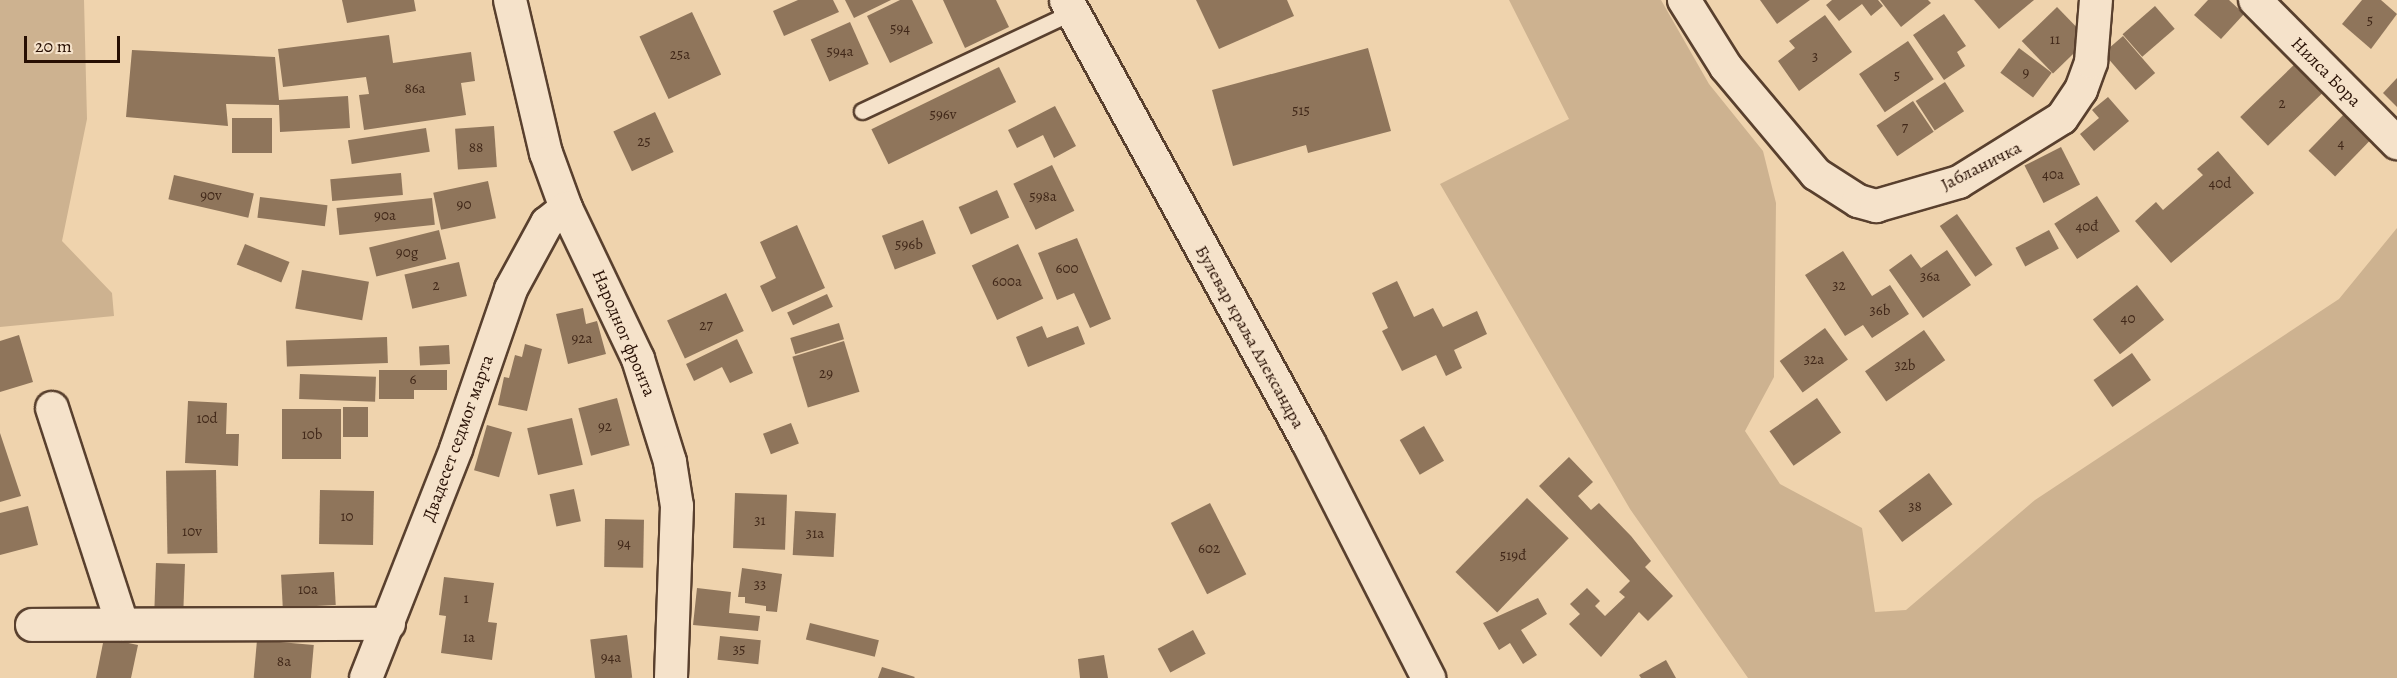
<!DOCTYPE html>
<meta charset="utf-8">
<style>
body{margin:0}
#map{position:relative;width:2397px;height:678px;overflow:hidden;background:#efd3ad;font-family:Alegreya,serif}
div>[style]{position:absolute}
.green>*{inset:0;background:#cdb290}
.building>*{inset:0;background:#8f755b;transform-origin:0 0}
.roads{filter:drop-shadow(2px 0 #59402e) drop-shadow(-2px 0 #59402e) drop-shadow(0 2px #59402e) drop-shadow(0 -2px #59402e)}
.lane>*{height:15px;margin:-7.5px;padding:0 7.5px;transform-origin:7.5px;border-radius:7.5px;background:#f5e2ca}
.street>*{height:32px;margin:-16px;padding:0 16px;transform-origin:16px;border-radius:16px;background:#f5e2ca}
.secondary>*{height:33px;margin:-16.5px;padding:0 16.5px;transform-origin:16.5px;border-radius:16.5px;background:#f5e2ca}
span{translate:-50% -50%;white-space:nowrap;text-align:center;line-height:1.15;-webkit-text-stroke:4.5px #f5e2ca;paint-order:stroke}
.number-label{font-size:15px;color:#412819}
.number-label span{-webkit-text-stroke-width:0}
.street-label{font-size:18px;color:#270f03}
.scale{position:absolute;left:24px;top:36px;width:96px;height:27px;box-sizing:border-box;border:3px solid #270f03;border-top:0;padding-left:8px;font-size:18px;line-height:21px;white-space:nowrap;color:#270f03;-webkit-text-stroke:4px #f5e2ca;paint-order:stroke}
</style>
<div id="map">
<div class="green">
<div style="clip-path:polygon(0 0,84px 0,87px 119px,62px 241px,112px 293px,114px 316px,0 327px)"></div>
<div style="clip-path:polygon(1509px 0,1661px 0,1709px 84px,1763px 151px,1776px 203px,1774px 377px,1745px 431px,1780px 484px,1862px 528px,1875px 612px,1906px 610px,2035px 500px,2339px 299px,2397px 228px,2397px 678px,1748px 678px,1630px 509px,1440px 184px,1569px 119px)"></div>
</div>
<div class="building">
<div style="clip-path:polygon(342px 0,414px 0,416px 11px,347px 23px)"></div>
<div style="clip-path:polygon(798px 0,833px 0,839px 12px,784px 36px,773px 11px)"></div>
<div style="clip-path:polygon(845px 0,891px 0,854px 18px)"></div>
<div style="clip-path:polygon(900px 0,912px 0,933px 43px,890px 63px,867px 16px)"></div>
<div style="clip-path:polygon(943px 0,996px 0,1009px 27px,965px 48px)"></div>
<div style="clip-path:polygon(1196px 0,1287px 0,1294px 16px,1219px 49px)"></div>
<div style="clip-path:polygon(1760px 0,1810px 0,1777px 24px)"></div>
<div style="clip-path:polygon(1832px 0,1878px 0,1883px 6px,1871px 16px,1862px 4px,1839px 21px,1826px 5px)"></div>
<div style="clip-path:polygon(1880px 0,1928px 0,1931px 3px,1901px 27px)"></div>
<div style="clip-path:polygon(1974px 0,2034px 0,1999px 29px)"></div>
<div style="clip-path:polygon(2208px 0,2229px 0,2244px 14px,2221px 39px,2194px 15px)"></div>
<div style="clip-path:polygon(2362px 0,2381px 0,2397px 14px,2371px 49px,2342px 24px)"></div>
<div style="left:2155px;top:6px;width:30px;height:43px;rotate:49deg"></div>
<div style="left:2057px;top:7px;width:45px;height:49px;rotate:46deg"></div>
<div style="left:692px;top:12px;width:69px;height:58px;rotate:65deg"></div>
<div style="clip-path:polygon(1944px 14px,1966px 46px,1957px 52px,1965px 66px,1944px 80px,1913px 35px)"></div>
<div style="clip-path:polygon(1825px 15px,1852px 52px,1799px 91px,1778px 61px,1795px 48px,1789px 41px)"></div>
<div style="left:850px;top:22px;width:46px;height:43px;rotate:66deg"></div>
<div style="clip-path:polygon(389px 35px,393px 63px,471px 52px,475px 81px,461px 83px,466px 115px,364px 130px,359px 95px,369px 94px,366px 77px,283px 87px,278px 49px)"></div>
<div style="left:2123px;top:36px;width:49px;height:26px;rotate:49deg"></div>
<div style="left:1908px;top:41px;width:46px;height:59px;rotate:56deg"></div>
<div style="clip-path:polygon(1368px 48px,1391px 131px,1308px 153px,1306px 145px,1233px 166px,1212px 90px)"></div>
<div style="left:2019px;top:48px;width:41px;height:31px;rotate:37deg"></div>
<div style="clip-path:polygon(132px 50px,275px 57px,279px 100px,348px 96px,350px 128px,280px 132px,279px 105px,226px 104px,228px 126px,126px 117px)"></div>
<div style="left:2297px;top:62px;width:40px;height:79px;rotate:46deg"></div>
<div style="left:999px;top:67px;width:39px;height:142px;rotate:64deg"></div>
<div style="clip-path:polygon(2397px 78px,2397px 107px,2383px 93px)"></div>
<div style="left:1945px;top:82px;width:35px;height:35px;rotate:57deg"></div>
<div style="clip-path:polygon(2108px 97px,2129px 121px,2094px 151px,2080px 134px,2099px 118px,2092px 110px)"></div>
<div style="left:1913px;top:101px;width:37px;height:44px;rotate:56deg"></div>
<div style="clip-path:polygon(1055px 106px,1076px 146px,1054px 158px,1043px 135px,1017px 148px,1008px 130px)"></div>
<div style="left:655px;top:112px;width:44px;height:46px;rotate:65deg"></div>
<div style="left:2346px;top:112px;width:37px;height:54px;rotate:44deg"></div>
<div style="left:232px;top:118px;width:40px;height:35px"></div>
<div style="left:494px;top:126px;width:41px;height:39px;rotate:86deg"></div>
<div style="left:426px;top:128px;width:24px;height:79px;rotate:81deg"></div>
<div style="left:2061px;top:147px;width:42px;height:41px;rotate:63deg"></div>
<div style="clip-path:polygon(2218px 151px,2254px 193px,2171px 263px,2135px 221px,2156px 202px,2163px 210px,2203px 175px,2197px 169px)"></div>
<div style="left:1052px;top:165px;width:51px;height:43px;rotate:64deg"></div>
<div style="left:401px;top:173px;width:22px;height:71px;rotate:85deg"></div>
<div style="left:174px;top:175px;width:82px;height:25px;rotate:13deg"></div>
<div style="left:488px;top:181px;width:38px;height:56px;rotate:78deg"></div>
<div style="left:997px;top:190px;width:30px;height:42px;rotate:66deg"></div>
<div style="left:2097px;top:196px;width:42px;height:51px;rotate:57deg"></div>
<div style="left:260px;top:197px;width:68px;height:21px;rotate:7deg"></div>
<div style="left:432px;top:198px;width:27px;height:96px;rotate:84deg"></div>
<div style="left:1957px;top:214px;width:62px;height:21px;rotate:55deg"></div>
<div style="left:923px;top:220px;width:36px;height:44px;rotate:69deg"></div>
<div style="clip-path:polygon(797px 225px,825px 288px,772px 312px,760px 286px,776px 278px,760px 242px)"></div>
<div style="left:439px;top:230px;width:30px;height:72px;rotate:76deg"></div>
<div style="left:2049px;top:230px;width:21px;height:38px;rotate:62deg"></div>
<div style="clip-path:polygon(1077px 238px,1111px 319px,1090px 328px,1074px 293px,1057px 300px,1038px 253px)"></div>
<div style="left:245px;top:244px;width:48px;height:22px;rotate:22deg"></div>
<div style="left:1018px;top:244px;width:60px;height:51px;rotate:65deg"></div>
<div style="clip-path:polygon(1947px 250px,1971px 285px,1923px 318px,1889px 270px,1911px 254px,1921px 268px)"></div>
<div style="clip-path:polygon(1843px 251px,1872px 296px,1890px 285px,1909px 314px,1872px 338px,1863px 325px,1845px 336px,1805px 275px)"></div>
<div style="left:459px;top:262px;width:35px;height:56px;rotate:77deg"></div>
<div style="left:302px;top:270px;width:68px;height:39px;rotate:10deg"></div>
<div style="clip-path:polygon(1397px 281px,1414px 317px,1433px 308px,1443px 327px,1477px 311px,1487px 334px,1454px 350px,1462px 368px,1446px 376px,1436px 355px,1402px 371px,1382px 331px,1388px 328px,1372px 293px)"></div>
<div style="left:2137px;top:285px;width:44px;height:56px;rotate:52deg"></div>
<div style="left:726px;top:293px;width:42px;height:65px;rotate:65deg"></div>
<div style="left:827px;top:294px;width:14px;height:44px;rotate:65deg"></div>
<div style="clip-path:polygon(583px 308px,586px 324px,597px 321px,606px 354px,568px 364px,556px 314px)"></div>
<div style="left:839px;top:323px;width:17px;height:51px;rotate:73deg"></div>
<div style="clip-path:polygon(1042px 326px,1047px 338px,1078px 326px,1085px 344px,1028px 367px,1016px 337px)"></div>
<div style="left:1825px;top:328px;width:39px;height:56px;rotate:54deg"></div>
<div style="left:1924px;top:330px;width:37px;height:72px;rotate:55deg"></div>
<div style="clip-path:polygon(19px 335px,33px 382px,0 392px,0 341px)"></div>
<div style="left:387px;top:337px;width:26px;height:101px;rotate:88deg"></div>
<div style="clip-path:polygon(737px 339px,753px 373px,730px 383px,722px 367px,694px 381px,686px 364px)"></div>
<div style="left:844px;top:341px;width:53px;height:54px;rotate:73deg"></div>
<div style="clip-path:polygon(525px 344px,542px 349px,527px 411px,498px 405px,504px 377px,509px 378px,515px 355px,522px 357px)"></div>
<div style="left:449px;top:345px;width:19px;height:30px;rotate:87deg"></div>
<div style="left:2132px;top:353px;width:33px;height:47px;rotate:55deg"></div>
<div style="clip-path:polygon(379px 370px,447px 370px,447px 390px,414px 390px,414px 399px,379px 399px)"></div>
<div style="left:300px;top:374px;width:76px;height:25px;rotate:2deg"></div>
<div style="left:617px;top:398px;width:49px;height:40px;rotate:75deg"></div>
<div style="left:1817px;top:398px;width:42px;height:58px;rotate:55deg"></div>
<div style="clip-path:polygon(188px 401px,227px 403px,226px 434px,239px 434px,238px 466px,185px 463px)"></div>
<div style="left:343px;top:407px;width:25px;height:30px"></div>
<div style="left:341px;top:409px;width:50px;height:59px;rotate:90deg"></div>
<div style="left:572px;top:418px;width:48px;height:46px;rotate:77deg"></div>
<div style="left:791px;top:423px;width:22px;height:30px;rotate:69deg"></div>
<div style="left:487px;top:425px;width:26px;height:47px;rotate:16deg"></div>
<div style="left:1424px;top:426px;width:40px;height:28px;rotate:60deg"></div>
<div style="clip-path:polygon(0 433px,21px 496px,0 502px)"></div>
<div style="clip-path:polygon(1569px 457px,1593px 482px,1578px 496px,1591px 510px,1599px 503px,1631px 536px,1651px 561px,1645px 567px,1673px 596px,1648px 621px,1639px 612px,1601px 657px,1569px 624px,1580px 614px,1570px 604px,1587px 588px,1600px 601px,1595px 606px,1605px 616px,1625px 597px,1619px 592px,1630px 581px,1539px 486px)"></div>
<div style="left:216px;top:470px;width:83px;height:50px;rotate:89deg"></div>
<div style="left:1929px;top:473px;width:39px;height:63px;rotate:53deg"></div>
<div style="left:574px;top:489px;width:33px;height:25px;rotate:78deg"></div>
<div style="left:320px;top:490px;width:54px;height:54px;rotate:1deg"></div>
<div style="left:735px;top:493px;width:52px;height:55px;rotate:2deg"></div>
<div style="left:1527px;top:498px;width:58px;height:103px;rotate:44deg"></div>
<div style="left:1210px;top:503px;width:80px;height:44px;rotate:63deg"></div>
<div style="clip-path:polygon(28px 506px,38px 545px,0 555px,0 513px)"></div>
<div style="left:795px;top:511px;width:41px;height:44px;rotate:3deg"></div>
<div style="left:605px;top:519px;width:39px;height:48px;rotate:1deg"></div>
<div style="left:156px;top:563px;width:29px;height:48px;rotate:2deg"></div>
<div style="clip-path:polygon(742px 568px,782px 574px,777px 612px,766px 611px,766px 606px,745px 603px,745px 597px,738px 597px)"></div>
<div style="left:334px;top:572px;width:33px;height:53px;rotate:87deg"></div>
<div style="clip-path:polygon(444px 577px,494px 583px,488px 622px,497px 623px,492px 660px,441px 653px,446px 616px,439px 615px)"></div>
<div style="clip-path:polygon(697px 588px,731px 592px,729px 613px,760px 616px,758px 631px,693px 625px)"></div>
<div style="clip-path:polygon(1538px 598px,1547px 614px,1521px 630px,1537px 655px,1523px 664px,1510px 643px,1499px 650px,1483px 623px)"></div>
<div style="left:810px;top:623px;width:71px;height:17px;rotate:14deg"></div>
<div style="left:1193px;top:630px;width:27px;height:40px;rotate:62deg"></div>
<div style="left:627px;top:635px;width:43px;height:37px;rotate:83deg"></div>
<div style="left:720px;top:636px;width:41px;height:24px;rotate:6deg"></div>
<div style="clip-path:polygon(104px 638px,138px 645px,131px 678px,96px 678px)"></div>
<div style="left:257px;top:640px;width:57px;height:38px;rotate:5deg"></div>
<div style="clip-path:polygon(1104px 655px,1108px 678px,1080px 678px,1078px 659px)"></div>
<div style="clip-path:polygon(1666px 660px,1676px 678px,1641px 678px,1639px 675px)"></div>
<div style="clip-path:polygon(882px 667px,915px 677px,914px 678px,878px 678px)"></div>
</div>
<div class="roads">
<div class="lane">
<div style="left:862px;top:111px;width:232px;rotate:-25.2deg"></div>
</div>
<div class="street">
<div style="left:510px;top:0;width:157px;rotate:76.8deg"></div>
<div style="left:546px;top:153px;width:59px;rotate:70deg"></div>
<div style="left:566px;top:208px;width:167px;rotate:64.5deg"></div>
<div style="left:638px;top:359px;width:108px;rotate:72.7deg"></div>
<div style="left:670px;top:462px;width:45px;rotate:81deg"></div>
<div style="left:677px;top:506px;width:172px;rotate:92deg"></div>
<div style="left:1684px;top:0;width:79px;rotate:57.9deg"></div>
<div style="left:1726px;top:67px;width:140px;rotate:49.9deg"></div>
<div style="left:1816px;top:174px;width:50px;rotate:32.7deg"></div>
<div style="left:1858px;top:201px;width:19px;rotate:16deg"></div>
<div style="left:1876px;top:206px;width:86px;rotate:-16.1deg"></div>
<div style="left:1959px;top:182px;width:121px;rotate:-31.9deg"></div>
<div style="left:2062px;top:118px;width:34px;rotate:-56deg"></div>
<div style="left:2081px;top:90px;width:30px;rotate:-70deg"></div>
<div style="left:2091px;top:62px;width:62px;rotate:-85.4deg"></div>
<div style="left:2255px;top:0;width:202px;rotate:45.2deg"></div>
<div style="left:52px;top:408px;width:227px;rotate:72deg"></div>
<div style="left:32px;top:625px;width:357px;rotate:-0.2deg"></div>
<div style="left:366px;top:678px;width:246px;rotate:-68.5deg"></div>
<div style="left:456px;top:449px;width:169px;rotate:-71deg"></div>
<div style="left:511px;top:289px;width:75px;rotate:-61.4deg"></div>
<div style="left:547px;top:223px;width:24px;rotate:-38deg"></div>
</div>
<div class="secondary">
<div style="left:1066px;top:0;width:504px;rotate:61.3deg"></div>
<div style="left:1308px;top:442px;width:265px;rotate:63deg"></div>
</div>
</div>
<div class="number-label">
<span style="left:2370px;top:21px">5</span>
<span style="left:900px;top:29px">594</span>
<span style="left:2055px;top:40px">11</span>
<span style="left:840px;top:52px">594a</span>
<span style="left:680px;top:55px">25a</span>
<span style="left:1815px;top:57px">3</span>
<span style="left:2026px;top:73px">9</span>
<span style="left:1897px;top:76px">5</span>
<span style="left:415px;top:89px">86a</span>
<span style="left:2282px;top:104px">2</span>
<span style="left:1301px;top:111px">515</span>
<span style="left:943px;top:115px">596v</span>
<span style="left:1905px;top:128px">7</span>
<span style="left:644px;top:142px">25</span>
<span style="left:2341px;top:144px">4</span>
<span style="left:476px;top:148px">88</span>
<span style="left:2053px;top:175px">40a</span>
<span style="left:2220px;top:184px">40d</span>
<span style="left:211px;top:196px">90v</span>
<span style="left:1043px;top:197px">598a</span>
<span style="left:464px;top:205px">90</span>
<span style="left:385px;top:216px">90a</span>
<span style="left:2087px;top:227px">40đ</span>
<span style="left:909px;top:245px">596b</span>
<span style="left:407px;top:253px">90g</span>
<span style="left:1067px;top:269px">600</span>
<span style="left:1930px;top:277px">36a</span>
<span style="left:1007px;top:282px">600a</span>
<span style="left:436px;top:286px">2</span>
<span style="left:1839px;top:286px">32</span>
<span style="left:1880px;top:311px">36b</span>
<span style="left:2128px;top:319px">40</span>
<span style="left:706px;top:326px">27</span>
<span style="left:582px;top:339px">92a</span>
<span style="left:1814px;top:360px">32a</span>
<span style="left:1905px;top:366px">32b</span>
<span style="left:826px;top:374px">29</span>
<span style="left:413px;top:380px">6</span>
<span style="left:207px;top:419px">10d</span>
<span style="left:605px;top:427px">92</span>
<span style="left:312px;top:435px">10b</span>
<span style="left:1915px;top:507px">38</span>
<span style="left:347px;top:517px">10</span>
<span style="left:760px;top:521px">31</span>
<span style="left:192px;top:532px">10v</span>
<span style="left:815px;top:534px">31a</span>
<span style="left:624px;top:544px">94</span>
<span style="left:1209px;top:549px">602</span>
<span style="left:1513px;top:556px">519đ</span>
<span style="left:760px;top:585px">33</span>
<span style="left:308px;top:590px">10a</span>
<span style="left:466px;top:599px">1</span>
<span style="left:469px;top:638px">1a</span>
<span style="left:739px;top:650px">35</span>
<span style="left:611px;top:658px">94a</span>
<span style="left:284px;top:662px">8a</span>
</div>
<div class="street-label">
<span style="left:2326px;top:72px;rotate:45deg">Нилса Бора</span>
<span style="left:1981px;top:166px;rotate:-27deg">Јабланичка</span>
<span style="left:624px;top:333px;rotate:67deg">Народног фронта</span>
<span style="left:1250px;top:337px;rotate:61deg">Булевар краља Александра</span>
<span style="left:458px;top:438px;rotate:-70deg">Двадесет седмог марта</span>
</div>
<div class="scale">20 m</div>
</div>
